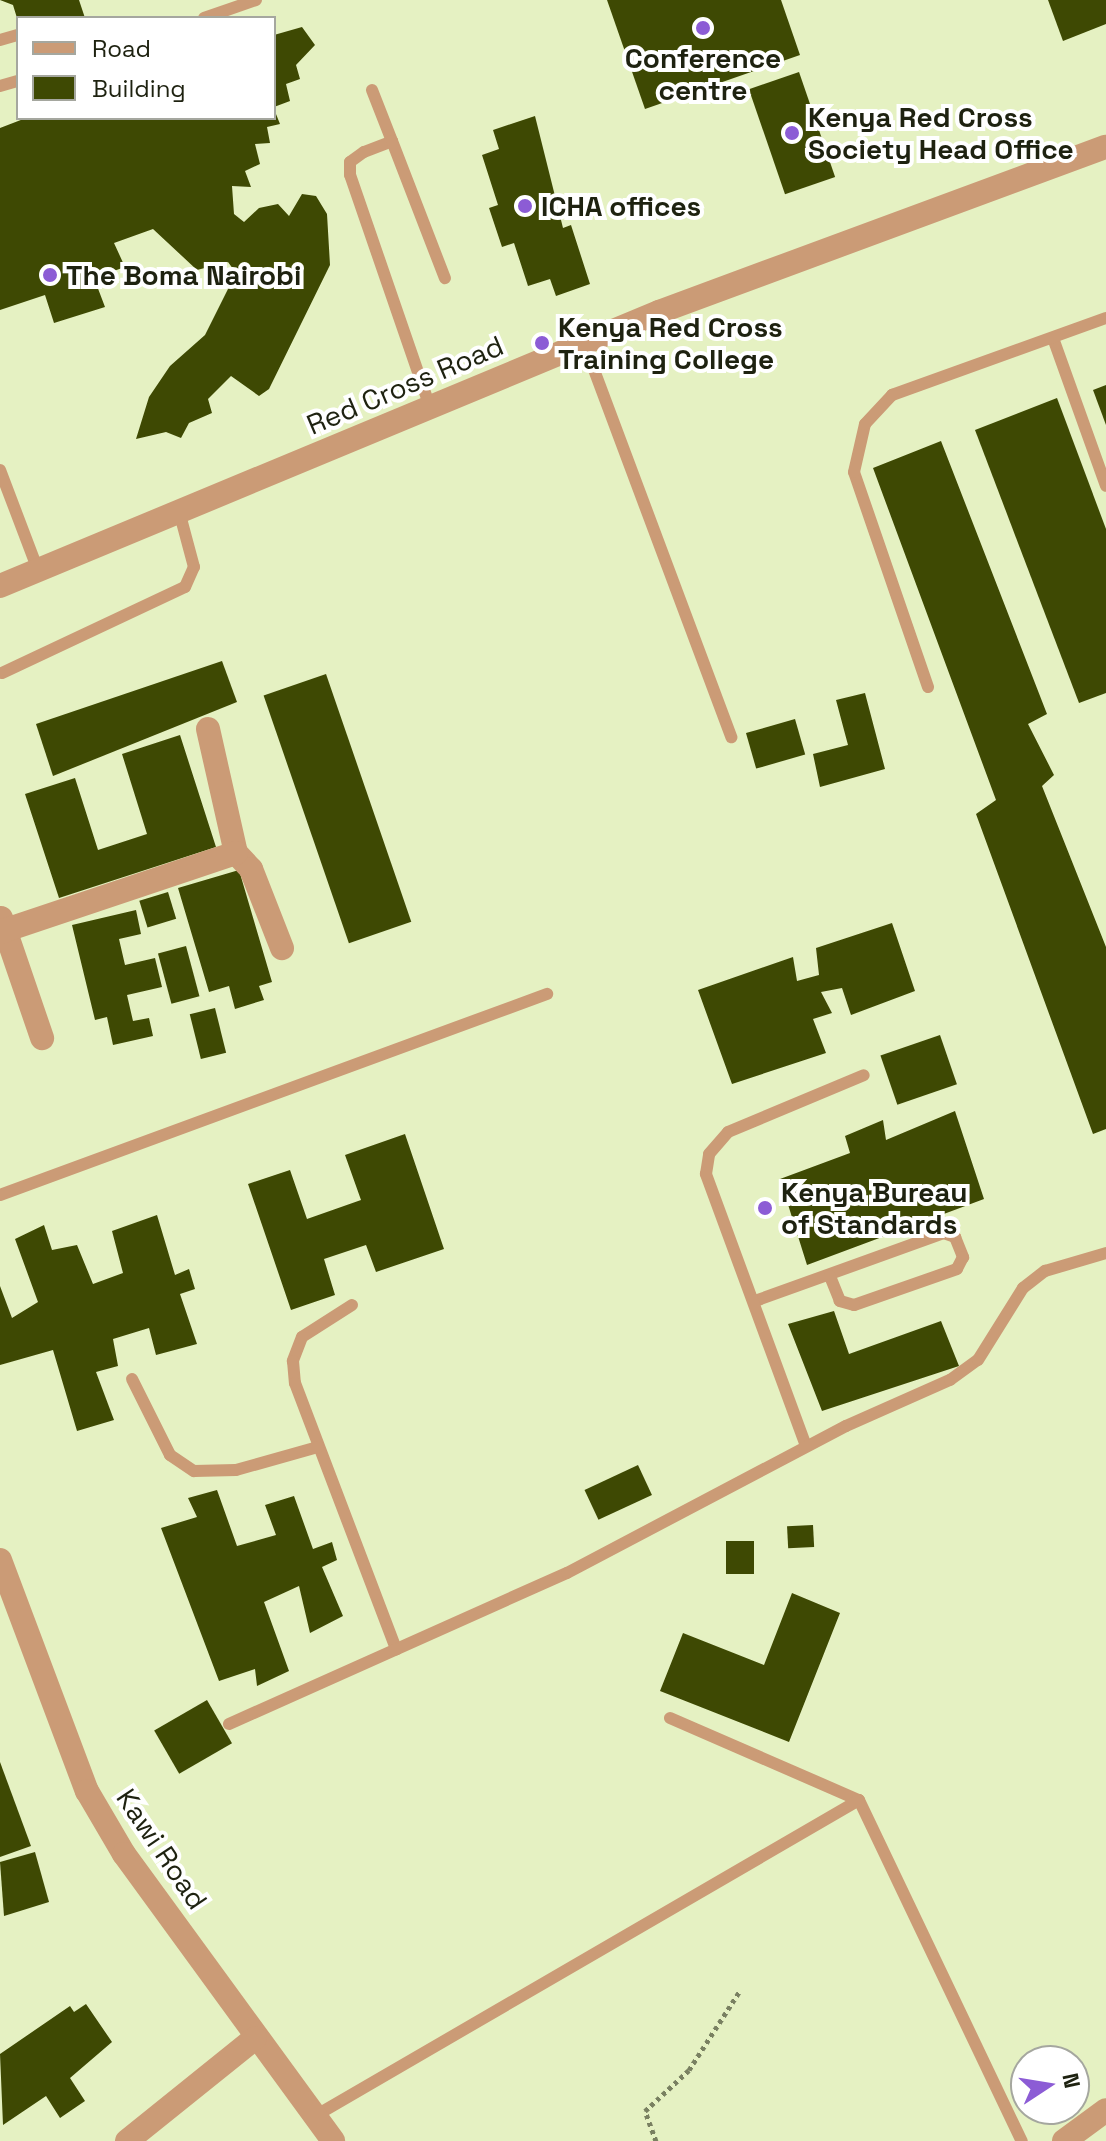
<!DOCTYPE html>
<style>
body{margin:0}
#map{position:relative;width:1106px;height:2141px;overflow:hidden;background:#e5f1c2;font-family:"Space Grotesk",sans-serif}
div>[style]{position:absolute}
.building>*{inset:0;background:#3e4903;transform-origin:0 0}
.path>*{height:5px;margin-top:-2.5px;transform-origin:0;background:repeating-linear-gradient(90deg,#798061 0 4px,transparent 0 8px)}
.lane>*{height:12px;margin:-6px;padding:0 6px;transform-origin:6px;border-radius:6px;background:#cb9b76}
.street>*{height:24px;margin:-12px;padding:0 12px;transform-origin:12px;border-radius:12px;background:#cb9b76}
.dots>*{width:22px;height:22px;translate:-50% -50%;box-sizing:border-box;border:4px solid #fff;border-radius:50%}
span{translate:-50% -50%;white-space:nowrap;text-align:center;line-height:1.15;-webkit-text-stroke:8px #fff;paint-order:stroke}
.poi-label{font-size:28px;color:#1e2210;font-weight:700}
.left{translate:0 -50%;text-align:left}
.street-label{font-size:28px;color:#1e2210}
.legend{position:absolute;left:16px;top:16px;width:260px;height:104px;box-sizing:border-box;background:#fff;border:2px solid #a5a79f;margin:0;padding:10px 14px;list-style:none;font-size:24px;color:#1e2210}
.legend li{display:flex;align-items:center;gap:16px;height:40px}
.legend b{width:40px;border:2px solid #a5a79f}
.north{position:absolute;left:1010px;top:2045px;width:80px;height:80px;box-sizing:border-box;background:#fff;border:2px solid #a5a79f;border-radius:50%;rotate:78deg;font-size:22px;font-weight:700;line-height:32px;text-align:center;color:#1e2210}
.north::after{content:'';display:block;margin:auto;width:28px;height:36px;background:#8c5cd5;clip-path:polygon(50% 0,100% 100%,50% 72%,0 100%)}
</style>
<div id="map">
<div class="building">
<div style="clip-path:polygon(0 0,79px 0,85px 18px,17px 18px,13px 5px)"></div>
<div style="clip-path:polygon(607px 0,781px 0,800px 55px,645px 109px)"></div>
<div style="clip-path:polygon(1048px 0,1106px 0,1106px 24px,1063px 41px)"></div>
<div style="clip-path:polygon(302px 27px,315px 45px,296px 65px,300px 79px,286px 84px,290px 101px,274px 107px,274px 35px)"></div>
<div style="left:799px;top:72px;width:111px;height:53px;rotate:71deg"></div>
<div style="clip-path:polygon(274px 109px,280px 124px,267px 127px,270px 143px,255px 144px,260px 164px,245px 171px,251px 187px,232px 186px,234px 214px,244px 222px,259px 208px,278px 204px,289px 216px,302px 194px,316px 196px,327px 214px,330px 265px,269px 389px,259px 396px,231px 376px,208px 399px,212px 413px,189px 423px,181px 438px,166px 432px,136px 439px,149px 397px,170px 366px,205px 335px,236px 273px,228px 262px,197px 270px,153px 229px,114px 243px,125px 267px,94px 278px,105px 307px,54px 323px,45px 295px,0 310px,0 128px,26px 118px,274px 118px)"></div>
<div style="clip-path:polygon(535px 116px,563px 228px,571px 225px,590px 284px,556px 296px,550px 279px,528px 286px,514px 243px,502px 247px,489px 208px,498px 205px,482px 155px,499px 149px,493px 130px)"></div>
<div style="clip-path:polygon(1106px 385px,1106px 425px,1093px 390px)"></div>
<div style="clip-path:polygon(1057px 398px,1106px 529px,1106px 693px,1079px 703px,975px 430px)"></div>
<div style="clip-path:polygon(941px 441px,1047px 714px,1028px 724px,1054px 775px,1042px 786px,1106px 947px,1106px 1129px,1093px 1134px,976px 814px,996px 800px,873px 468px)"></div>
<div style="clip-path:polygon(222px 661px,237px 702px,53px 776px,36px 724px)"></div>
<div style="left:326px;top:674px;width:262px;height:66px;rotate:71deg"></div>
<div style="clip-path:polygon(865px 693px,885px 769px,820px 787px,813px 754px,848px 745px,836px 700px)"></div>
<div style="left:795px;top:719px;width:37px;height:51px;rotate:74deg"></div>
<div style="clip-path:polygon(180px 735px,216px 847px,59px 898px,25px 794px,75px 778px,98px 850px,147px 834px,122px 754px)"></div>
<div style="clip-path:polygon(239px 870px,272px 982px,259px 986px,264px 1000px,235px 1009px,229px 986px,209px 992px,178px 888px)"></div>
<div style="left:168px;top:892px;width:28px;height:30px;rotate:73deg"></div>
<div style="clip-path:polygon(136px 910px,141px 934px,119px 939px,125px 965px,155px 958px,162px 987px,127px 995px,133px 1021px,149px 1018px,153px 1036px,113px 1045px,107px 1017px,95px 1020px,72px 925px)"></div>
<div style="clip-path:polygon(892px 923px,915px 991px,851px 1015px,842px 988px,821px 992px,832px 1013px,813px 1019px,826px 1053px,732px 1084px,698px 990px,793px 957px,797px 981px,819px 975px,816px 948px)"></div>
<div style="left:186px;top:946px;width:52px;height:29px;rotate:75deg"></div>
<div style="left:215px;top:1008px;width:46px;height:26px;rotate:76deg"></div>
<div style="left:940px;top:1035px;width:52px;height:63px;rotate:71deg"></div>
<div style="clip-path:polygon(955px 1111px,984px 1199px,807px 1265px,780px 1179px,850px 1153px,845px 1136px,883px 1120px,886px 1140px)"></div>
<div style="clip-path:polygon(405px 1134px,444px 1249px,376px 1272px,366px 1245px,324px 1259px,335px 1295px,291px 1310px,248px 1184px,290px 1170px,307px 1219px,361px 1200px,345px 1155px)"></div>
<div style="clip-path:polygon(157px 1215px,175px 1275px,189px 1269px,195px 1289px,180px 1294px,197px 1344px,156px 1355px,149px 1328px,113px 1339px,118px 1366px,96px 1372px,114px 1420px,77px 1431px,53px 1350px,0 1365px,0 1286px,12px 1318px,38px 1302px,15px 1239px,44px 1225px,52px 1250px,77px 1245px,93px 1284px,123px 1273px,112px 1231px)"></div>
<div style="clip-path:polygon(834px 1311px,849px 1354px,941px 1321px,959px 1366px,822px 1411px,788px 1324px)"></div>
<div style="left:638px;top:1465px;width:33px;height:59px;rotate:65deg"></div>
<div style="clip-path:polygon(217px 1490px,237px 1546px,276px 1535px,265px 1505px,294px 1496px,313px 1549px,332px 1542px,337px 1560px,322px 1567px,343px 1616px,310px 1633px,299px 1586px,264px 1602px,289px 1671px,257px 1686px,255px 1669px,219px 1681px,161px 1528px,197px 1517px,188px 1498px)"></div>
<div style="left:813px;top:1525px;width:22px;height:26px;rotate:87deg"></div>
<div style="left:726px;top:1541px;width:28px;height:33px"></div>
<div style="clip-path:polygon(792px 1593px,840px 1613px,789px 1742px,660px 1691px,683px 1633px,764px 1665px)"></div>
<div style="left:207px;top:1700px;width:50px;height:61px;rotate:60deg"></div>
<div style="clip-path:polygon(0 1762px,31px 1846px,0 1857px)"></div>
<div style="clip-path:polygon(35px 1852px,49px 1902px,4px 1916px,0 1862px)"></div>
<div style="clip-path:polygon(86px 2004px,112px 2042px,70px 2078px,85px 2101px,60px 2118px,46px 2096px,3px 2125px,0 2054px,70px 2006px,74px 2012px)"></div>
</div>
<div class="path">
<div style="left:656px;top:2141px;width:32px;rotate:-110deg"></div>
<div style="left:645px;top:2111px;width:60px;rotate:-43deg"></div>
<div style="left:689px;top:2070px;width:93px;rotate:-57.3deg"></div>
</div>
<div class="lane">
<div style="left:204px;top:18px;width:55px;rotate:-19.1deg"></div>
<div style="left:0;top:40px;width:19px;rotate:-16deg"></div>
<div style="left:0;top:86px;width:19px;rotate:-16deg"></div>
<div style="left:372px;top:90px;width:55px;rotate:68.6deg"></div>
<div style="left:1053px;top:338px;width:157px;rotate:70.3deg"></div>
<div style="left:584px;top:343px;width:421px;rotate:69.5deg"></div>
<div style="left:430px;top:407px;width:245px;rotate:-109deg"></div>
<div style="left:350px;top:175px;width:13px;rotate:-90deg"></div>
<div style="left:350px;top:162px;width:17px;rotate:-36deg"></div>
<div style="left:364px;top:152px;width:30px;rotate:-21deg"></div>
<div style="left:392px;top:141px;width:147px;rotate:68.9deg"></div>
<div style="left:0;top:470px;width:107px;rotate:69.2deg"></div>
<div style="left:2px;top:673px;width:202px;rotate:-25.2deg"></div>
<div style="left:185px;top:587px;width:22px;rotate:-66deg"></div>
<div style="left:194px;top:567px;width:58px;rotate:-105deg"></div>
<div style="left:928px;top:687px;width:227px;rotate:-109deg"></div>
<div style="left:854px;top:472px;width:49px;rotate:-77.1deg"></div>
<div style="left:865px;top:424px;width:40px;rotate:-47deg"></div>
<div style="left:892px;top:395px;width:227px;rotate:-19.8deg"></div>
<div style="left:0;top:1195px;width:583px;rotate:-20.18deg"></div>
<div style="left:755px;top:1301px;width:201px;rotate:-19.8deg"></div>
<div style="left:944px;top:1233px;width:12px;rotate:20deg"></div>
<div style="left:955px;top:1237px;width:22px;rotate:68deg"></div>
<div style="left:963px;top:1257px;width:13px;rotate:117deg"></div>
<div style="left:957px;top:1269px;width:109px;rotate:160.7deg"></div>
<div style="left:854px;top:1305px;width:15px;rotate:-164deg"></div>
<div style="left:840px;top:1301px;width:27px;rotate:-112deg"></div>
<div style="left:352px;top:1305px;width:59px;rotate:147.4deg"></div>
<div style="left:302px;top:1337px;width:26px;rotate:111deg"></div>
<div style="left:293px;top:1361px;width:22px;rotate:85deg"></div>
<div style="left:295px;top:1383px;width:285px;rotate:69.2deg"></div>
<div style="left:132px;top:1379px;width:85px;rotate:63.4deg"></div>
<div style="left:170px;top:1455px;width:29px;rotate:34deg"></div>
<div style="left:194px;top:1471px;width:42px;rotate:-1.4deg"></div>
<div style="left:236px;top:1470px;width:85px;rotate:-15.7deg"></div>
<div style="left:806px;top:1446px;width:290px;rotate:-110.2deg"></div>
<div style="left:706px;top:1174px;width:20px;rotate:-81deg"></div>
<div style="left:709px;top:1154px;width:29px;rotate:-49deg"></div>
<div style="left:728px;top:1132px;width:147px;rotate:-22.7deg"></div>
<div style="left:670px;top:1718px;width:206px;rotate:23.5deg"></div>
<div style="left:859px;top:1800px;width:378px;rotate:64.5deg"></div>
<div style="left:229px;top:1724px;width:370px;rotate:-24.1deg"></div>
<div style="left:567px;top:1573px;width:315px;rotate:-27.8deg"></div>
<div style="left:846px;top:1426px;width:114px;rotate:-23.9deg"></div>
<div style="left:950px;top:1380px;width:34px;rotate:-36deg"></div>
<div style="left:978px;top:1360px;width:85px;rotate:-58deg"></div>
<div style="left:1023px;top:1288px;width:28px;rotate:-38deg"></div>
<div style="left:1045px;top:1271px;width:64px;rotate:-16.4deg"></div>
<div style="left:315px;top:2116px;width:629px;rotate:-30.15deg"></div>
</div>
<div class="street">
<div style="left:0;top:586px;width:714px;rotate:-22.58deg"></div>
<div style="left:659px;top:312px;width:476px;rotate:-20.3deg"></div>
<div style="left:208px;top:729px;width:127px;rotate:77.3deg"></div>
<div style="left:236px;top:853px;width:22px;rotate:47deg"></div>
<div style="left:251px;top:869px;width:85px;rotate:68.6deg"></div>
<div style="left:1px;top:918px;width:127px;rotate:71.1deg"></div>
<div style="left:0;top:932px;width:249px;rotate:-18.5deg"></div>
<div style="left:0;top:1560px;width:247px;rotate:69.4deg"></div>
<div style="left:87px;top:1791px;width:73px;rotate:59.6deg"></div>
<div style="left:124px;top:1854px;width:355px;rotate:53.9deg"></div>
<div style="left:127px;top:2141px;width:164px;rotate:-38.8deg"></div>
<div style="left:1064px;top:2141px;width:52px;rotate:-36.4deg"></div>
</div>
<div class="dots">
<div style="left:703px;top:28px;background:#8c5cd5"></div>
<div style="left:792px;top:133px;background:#8c5cd5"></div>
<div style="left:525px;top:206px;background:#8c5cd5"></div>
<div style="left:50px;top:275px;background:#8c5cd5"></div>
<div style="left:542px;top:343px;background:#8c5cd5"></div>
<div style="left:765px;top:1208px;background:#8c5cd5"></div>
</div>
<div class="poi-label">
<span style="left:703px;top:74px">Conference<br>centre</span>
<span class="left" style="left:808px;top:133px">Kenya Red Cross<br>Society Head Office</span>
<span class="left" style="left:541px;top:206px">ICHA offices</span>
<span class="left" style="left:66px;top:275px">The Boma Nairobi</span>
<span class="left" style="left:558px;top:343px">Kenya Red Cross<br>Training College</span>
<span class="left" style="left:781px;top:1208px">Kenya Bureau<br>of Standards</span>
</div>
<div class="street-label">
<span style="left:405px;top:385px;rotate:-23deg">Red Cross Road</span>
<span style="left:162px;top:1849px;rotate:56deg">Kawi Road</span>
</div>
<ul class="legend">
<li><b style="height:10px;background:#cb9b76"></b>Road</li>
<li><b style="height:22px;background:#3e4903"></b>Building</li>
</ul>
<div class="north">N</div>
</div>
